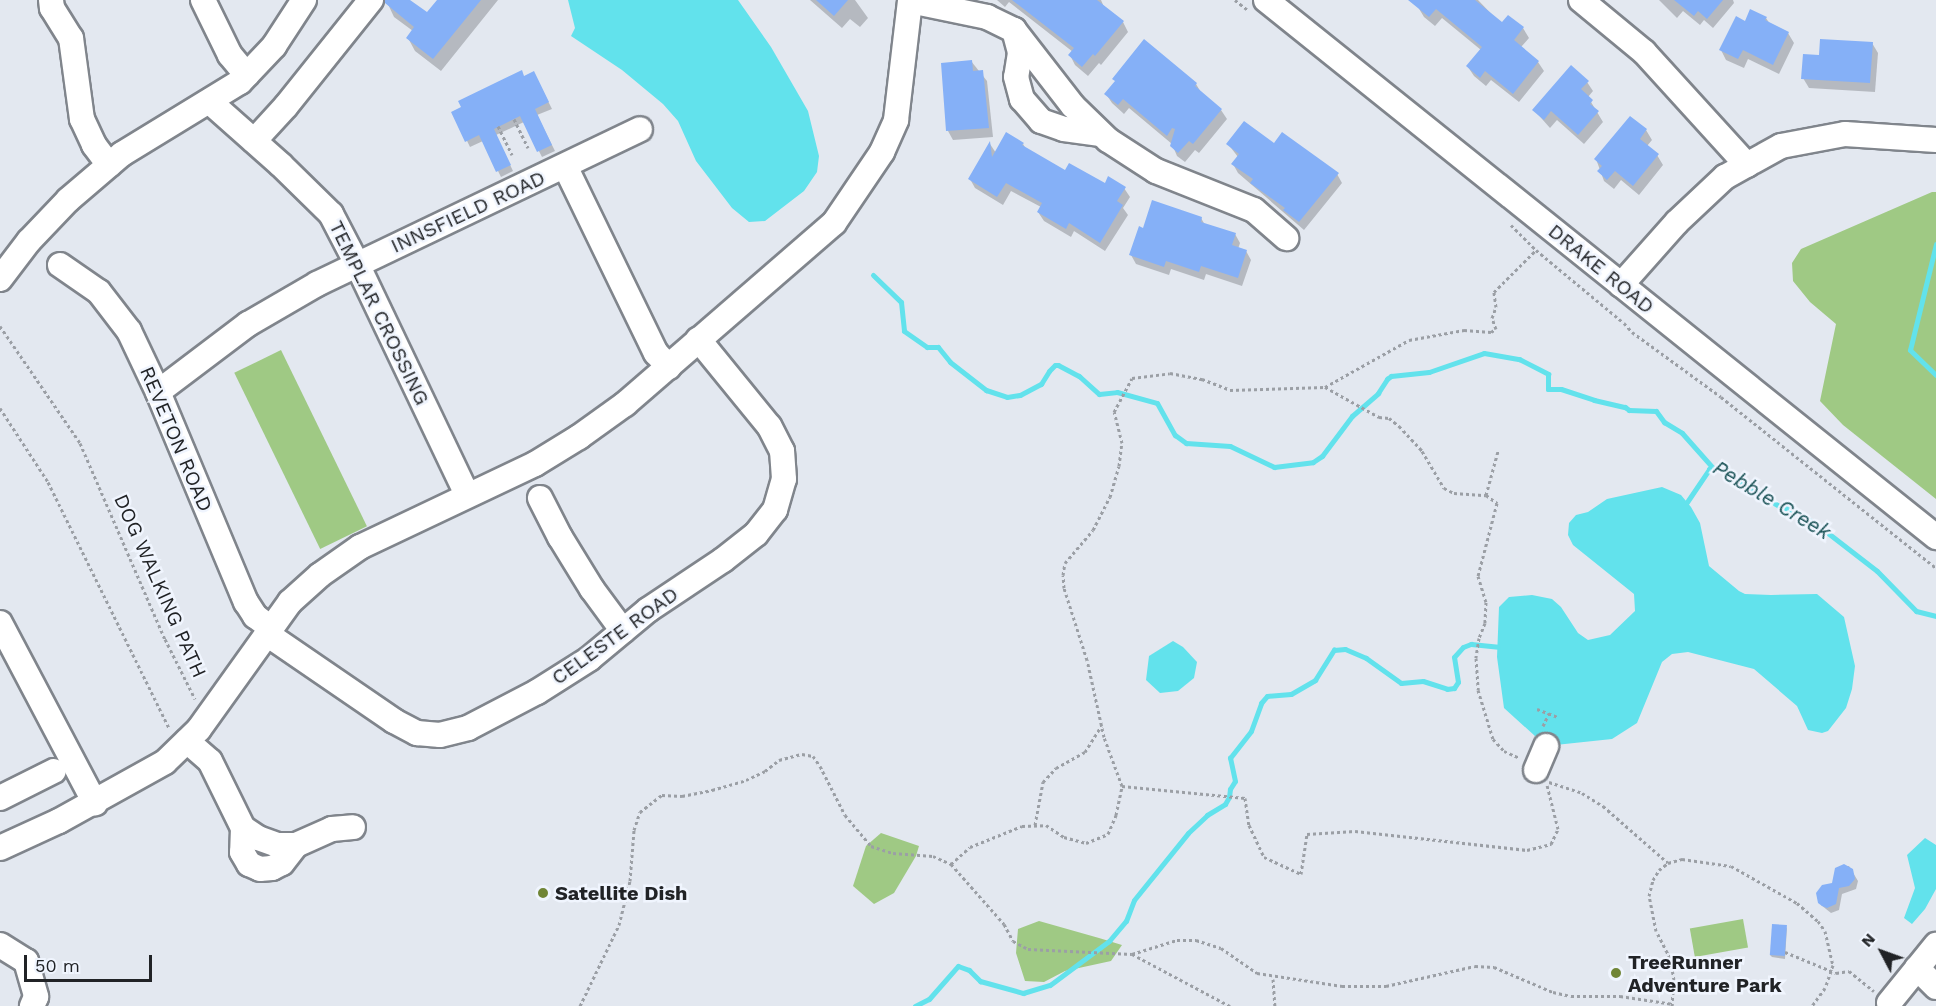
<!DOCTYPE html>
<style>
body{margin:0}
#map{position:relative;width:1936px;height:1006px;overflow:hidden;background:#e3e8f0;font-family:"Work Sans",sans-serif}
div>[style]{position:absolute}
.green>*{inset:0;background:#9fc984;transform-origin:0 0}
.water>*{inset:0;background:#62e2ec}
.shadow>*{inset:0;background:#0003}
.stream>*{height:5px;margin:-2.5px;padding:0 2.5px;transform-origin:2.5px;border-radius:2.5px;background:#62e2ec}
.building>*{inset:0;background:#85b0f7;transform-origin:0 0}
.path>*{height:3px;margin-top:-1.5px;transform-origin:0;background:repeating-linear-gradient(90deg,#9b9fa5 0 3px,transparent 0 6px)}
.roads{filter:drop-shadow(2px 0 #80858c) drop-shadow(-2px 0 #80858c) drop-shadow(0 2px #80858c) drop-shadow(0 -2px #80858c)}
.minor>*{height:24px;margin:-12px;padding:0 12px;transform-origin:12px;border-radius:12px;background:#fff}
.dots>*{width:16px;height:16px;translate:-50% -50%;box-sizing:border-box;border:3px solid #f0f5fe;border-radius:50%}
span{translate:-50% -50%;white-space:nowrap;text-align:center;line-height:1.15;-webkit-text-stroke:5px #f0f5fe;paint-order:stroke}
.street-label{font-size:20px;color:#212326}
.poi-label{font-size:20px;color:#212326;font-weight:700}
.left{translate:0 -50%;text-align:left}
.water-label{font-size:21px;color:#1b5357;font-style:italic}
.north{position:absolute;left:1852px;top:922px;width:60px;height:60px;-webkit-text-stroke:4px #f0f5fe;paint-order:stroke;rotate:311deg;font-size:16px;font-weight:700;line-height:24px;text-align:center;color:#212326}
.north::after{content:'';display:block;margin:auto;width:21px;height:27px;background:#212326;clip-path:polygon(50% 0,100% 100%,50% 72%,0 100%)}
.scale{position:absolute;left:24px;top:955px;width:128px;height:27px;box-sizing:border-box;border:3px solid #212326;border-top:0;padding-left:8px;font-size:18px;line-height:21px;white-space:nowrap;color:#212326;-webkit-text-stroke:4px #f0f5fe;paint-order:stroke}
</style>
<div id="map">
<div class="green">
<div style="clip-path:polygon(1932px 192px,1936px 192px,1936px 499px,1843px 425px,1820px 401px,1836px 324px,1810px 302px,1793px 281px,1792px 263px,1801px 249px)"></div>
<div style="left:281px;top:350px;width:196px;height:52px;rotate:64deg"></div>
<div style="clip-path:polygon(881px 833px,919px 846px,916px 856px,894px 893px,874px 904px,853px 886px,866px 846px)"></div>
<div style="left:1743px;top:919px;width:29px;height:54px;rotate:80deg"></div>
<div style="clip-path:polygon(1039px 921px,1099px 938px,1122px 945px,1111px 961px,1065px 971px,1044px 982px,1025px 981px,1016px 953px,1018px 929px)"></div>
</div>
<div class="water">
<div style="clip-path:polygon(568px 0,738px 0,771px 47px,808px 111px,819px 156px,817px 172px,804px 191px,765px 221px,749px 222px,732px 208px,696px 161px,678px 121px,663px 104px,622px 70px,571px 36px,575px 28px)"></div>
<div style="clip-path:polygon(1662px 487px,1681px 495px,1691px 507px,1700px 523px,1709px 566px,1739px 591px,1745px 594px,1771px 595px,1817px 594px,1844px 617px,1855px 666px,1852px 689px,1846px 708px,1828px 731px,1822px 733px,1808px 730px,1797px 706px,1754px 669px,1688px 652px,1672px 654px,1662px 662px,1637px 723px,1612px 739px,1546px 746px,1504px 708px,1497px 657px,1499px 607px,1509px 597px,1532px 595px,1552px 599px,1561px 607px,1578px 633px,1588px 640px,1610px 635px,1635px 611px,1634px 594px,1573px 545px,1568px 535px,1569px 523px,1576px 515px,1588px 512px,1607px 499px)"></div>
<div style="clip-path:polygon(1173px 641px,1183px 647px,1197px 662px,1194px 678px,1178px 691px,1160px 693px,1146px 680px,1149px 656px)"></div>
<div style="clip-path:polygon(1925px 838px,1936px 845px,1936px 889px,1925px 909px,1912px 924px,1904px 918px,1915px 888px,1907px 855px)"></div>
</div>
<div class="shadow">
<div style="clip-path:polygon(386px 0,408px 0,427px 14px,439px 0,498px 0,441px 71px,415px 51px,408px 38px,413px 31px,394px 17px)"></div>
<div style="clip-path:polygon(810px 0,855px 0,868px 18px,860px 27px,850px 19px,842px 28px)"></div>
<div style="clip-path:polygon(997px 0,1101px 0,1104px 7px,1123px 22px,1128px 32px,1101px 65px,1099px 63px,1088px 76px,1075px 65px,1070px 55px,1073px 52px,1009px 2px,1005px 7px)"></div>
<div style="clip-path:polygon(1424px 0,1478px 0,1502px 25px,1523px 28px,1529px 38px,1521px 47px,1538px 62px,1544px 71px,1519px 102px,1491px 80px,1486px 86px,1474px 76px,1468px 67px,1481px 50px,1442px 18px,1435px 26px,1424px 17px,1418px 7px)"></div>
<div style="clip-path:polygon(1659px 0,1733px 0,1734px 3px,1713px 28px,1704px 20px,1700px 25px,1683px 11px,1677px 18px)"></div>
<div style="clip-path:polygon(1766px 18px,1770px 24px,1788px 33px,1794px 43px,1779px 74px,1748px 59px,1744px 68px,1726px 60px,1721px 50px,1745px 23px)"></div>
<div style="clip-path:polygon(1872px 43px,1878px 53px,1875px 92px,1809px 88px,1803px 78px,1820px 56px)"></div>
<div style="clip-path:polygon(971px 61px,987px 81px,993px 137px,953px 140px,948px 131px)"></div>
<div style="clip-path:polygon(524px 77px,537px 79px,552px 109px,537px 115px,555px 151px,542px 157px,524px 122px,496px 135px,513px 171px,501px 177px,483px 141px,470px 147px,453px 112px)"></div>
<div style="clip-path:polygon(1587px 82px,1593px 91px,1588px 97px,1603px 122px,1584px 144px,1557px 120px,1550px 128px,1534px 110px)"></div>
<div style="clip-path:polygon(1196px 84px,1202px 94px,1221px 110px,1227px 119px,1199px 153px,1195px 150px,1185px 162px,1177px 156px,1172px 144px,1129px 108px,1124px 114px,1112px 103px,1106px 94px)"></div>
<div style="clip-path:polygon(1646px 130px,1652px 140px,1647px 146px,1657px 155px,1663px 165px,1639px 195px,1621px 180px,1614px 189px,1604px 181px,1596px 159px)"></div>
<div style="clip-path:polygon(990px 144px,996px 153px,1023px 144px,1026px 149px,1065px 172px,1105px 185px,1124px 188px,1130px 197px,1123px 208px,1128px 215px,1105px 251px,1074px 231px,1071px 237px,1044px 221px,1038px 212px,1041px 207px,1011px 191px,1003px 205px,975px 188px,970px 179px)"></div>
<div style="clip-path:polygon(1228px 144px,1337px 174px,1342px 183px,1304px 230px,1238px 173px,1233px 164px,1238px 157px)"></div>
<div style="clip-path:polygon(1201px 218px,1205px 225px,1235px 234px,1240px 243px,1238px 249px,1246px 251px,1251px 260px,1242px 286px,1206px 274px,1204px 280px,1171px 269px,1169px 275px,1136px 264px,1131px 255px,1144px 230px)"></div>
<div style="clip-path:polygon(1840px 866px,1849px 866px,1858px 881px,1856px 889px,1842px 894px,1839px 910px,1831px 913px,1821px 905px,1834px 884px)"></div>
<div style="clip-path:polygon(1787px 927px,1785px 959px,1772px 957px,1770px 955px)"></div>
</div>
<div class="stream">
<div style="left:1936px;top:244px;width:109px;rotate:103.8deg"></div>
<div style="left:1910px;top:350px;width:36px;rotate:44deg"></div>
<div style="left:873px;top:275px;width:39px;rotate:44deg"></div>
<div style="left:901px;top:302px;width:29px;rotate:84deg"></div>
<div style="left:904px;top:331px;width:28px;rotate:35deg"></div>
<div style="left:927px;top:347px;width:11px"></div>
<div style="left:938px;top:347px;width:19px;rotate:51deg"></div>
<div style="left:950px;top:362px;width:46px;rotate:37.9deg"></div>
<div style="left:986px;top:390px;width:22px;rotate:18deg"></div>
<div style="left:1007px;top:397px;width:13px;rotate:-9deg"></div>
<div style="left:1020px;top:395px;width:24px;rotate:-28deg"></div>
<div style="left:1041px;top:384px;width:15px;rotate:-58deg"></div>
<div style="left:1049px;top:371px;width:8px;rotate:-45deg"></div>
<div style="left:1055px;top:365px;width:3px"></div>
<div style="left:1058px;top:365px;width:24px;rotate:28deg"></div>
<div style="left:1079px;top:376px;width:27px;rotate:42deg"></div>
<div style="left:1099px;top:394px;width:18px;rotate:-6deg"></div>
<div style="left:1117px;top:392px;width:41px;rotate:15.4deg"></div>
<div style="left:1157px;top:403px;width:37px;rotate:61deg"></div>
<div style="left:1175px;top:435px;width:14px;rotate:36deg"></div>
<div style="left:1186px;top:443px;width:44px;rotate:3.9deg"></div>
<div style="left:1230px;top:446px;width:49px;rotate:25.5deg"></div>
<div style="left:1274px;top:467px;width:39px;rotate:-7deg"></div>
<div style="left:1313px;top:462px;width:11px;rotate:-34deg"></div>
<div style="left:1322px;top:456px;width:50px;rotate:-53.1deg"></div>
<div style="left:1352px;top:416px;width:35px;rotate:-41deg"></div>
<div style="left:1378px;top:393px;width:17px;rotate:-57deg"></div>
<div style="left:1387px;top:379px;width:5px;rotate:-37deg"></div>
<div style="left:1391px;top:376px;width:38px;rotate:-6deg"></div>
<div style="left:1429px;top:372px;width:58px;rotate:-19.1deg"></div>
<div style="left:1484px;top:353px;width:36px;rotate:10deg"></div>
<div style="left:1519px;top:359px;width:33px;rotate:27deg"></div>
<div style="left:1548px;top:374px;width:15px;rotate:90deg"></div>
<div style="left:1548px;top:389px;width:13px"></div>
<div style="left:1561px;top:389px;width:35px;rotate:18deg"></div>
<div style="left:1594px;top:400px;width:32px;rotate:13deg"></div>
<div style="left:1625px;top:407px;width:5px;rotate:37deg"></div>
<div style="left:1629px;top:410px;width:27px;rotate:2deg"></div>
<div style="left:1656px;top:411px;width:14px;rotate:54deg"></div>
<div style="left:1664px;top:422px;width:21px;rotate:31deg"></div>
<div style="left:1682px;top:433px;width:47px;rotate:48.5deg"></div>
<div style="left:1713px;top:468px;width:10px;rotate:6deg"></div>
<div style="left:1723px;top:469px;width:31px;rotate:37deg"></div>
<div style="left:1748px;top:488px;width:36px;rotate:30deg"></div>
<div style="left:1779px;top:506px;width:19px;rotate:18deg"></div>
<div style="left:1797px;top:512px;width:32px;rotate:34deg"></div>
<div style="left:1824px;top:530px;width:67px;rotate:37.7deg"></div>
<div style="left:1877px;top:571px;width:56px;rotate:45.7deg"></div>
<div style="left:1916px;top:611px;width:21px;rotate:14deg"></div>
<div style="left:1687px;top:502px;width:40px;rotate:-56deg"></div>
<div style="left:1709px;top:469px;width:4px;rotate:-14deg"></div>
<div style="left:915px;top:1006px;width:16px;rotate:-27deg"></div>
<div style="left:929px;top:999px;width:44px;rotate:-48.7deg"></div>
<div style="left:958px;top:966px;width:12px;rotate:20deg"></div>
<div style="left:969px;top:970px;width:16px;rotate:45deg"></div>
<div style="left:980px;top:981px;width:45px;rotate:15.6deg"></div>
<div style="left:1023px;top:993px;width:28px;rotate:-17deg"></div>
<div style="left:1050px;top:985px;width:74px;rotate:-36.7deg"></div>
<div style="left:1109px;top:941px;width:26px;rotate:-50deg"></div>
<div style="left:1126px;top:921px;width:22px;rotate:-69deg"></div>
<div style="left:1134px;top:900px;width:86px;rotate:-51.1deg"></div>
<div style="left:1188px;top:833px;width:26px;rotate:-43deg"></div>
<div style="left:1207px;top:815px;width:21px;rotate:-31deg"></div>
<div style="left:1225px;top:804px;width:8px;rotate:-60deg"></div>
<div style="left:1229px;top:797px;width:8px;rotate:-83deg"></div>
<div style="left:1230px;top:789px;width:9px;rotate:-58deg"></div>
<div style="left:1235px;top:781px;width:24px;rotate:-102deg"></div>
<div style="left:1230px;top:758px;width:34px;rotate:-52deg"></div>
<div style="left:1251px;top:731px;width:30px;rotate:-70deg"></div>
<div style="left:1261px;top:703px;width:9px;rotate:-49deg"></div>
<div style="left:1267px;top:696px;width:24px;rotate:-5deg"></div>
<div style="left:1291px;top:694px;width:28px;rotate:-30deg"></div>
<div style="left:1315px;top:680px;width:36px;rotate:-58deg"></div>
<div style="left:1334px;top:650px;width:11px;rotate:-5deg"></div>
<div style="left:1345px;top:649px;width:23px;rotate:23deg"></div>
<div style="left:1366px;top:658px;width:43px;rotate:35.5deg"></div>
<div style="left:1401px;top:683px;width:22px;rotate:-5deg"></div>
<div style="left:1423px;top:681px;width:25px;rotate:18deg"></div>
<div style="left:1447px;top:689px;width:7px;rotate:-8deg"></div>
<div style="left:1454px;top:688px;width:7px;rotate:-56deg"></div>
<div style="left:1458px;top:682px;width:25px;rotate:-99deg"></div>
<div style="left:1454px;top:657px;width:13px;rotate:-48deg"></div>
<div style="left:1463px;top:647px;width:9px;rotate:-21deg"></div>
<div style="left:1471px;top:644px;width:27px;rotate:6deg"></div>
</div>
<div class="building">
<div style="clip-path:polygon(385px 0,410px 0,427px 12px,437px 0,481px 0,433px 59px,406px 38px,414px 27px,385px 3px)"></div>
<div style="clip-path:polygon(816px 0,848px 0,834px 16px)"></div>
<div style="clip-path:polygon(1012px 0,1097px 0,1124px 21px,1095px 56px,1093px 54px,1082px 67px,1068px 55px,1074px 48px)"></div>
<div style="clip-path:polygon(1408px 0,1475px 0,1502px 22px,1508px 15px,1524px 27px,1514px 40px,1539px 61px,1513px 94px,1485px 71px,1480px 78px,1466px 66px,1482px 47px,1436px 9px,1429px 17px)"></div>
<div style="clip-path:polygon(1674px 0,1723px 0,1707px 19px,1698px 11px,1694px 16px)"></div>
<div style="clip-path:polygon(1750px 9px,1767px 17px,1765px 20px,1789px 32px,1773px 65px,1743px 50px,1738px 59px,1719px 50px,1736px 16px,1745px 21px)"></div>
<div style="clip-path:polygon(1144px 39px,1197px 83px,1195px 86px,1222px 109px,1193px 144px,1189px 141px,1178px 153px,1170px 146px,1175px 129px,1172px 128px,1167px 136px,1123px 99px,1118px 105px,1104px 94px,1115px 81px,1112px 79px)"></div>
<div style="clip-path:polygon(1820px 39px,1873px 42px,1870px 83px,1801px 79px,1803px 54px,1819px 55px)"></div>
<div style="clip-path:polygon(972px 60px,973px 71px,983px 70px,989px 128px,946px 131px,941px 63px)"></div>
<div style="clip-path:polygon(1571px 65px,1589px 81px,1581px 89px,1593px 100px,1590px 104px,1599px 111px,1578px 135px,1551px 111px,1544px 120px,1532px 110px)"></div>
<div style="clip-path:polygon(522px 70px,524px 76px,534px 71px,549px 102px,535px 109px,552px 145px,537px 152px,520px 116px,494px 129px,511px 165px,496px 172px,479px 135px,465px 142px,451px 112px,461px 107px,458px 101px)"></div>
<div style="clip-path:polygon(1630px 116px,1647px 129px,1640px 139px,1659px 154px,1633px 186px,1615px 171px,1607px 180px,1597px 171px,1602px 166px,1594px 159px)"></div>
<div style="clip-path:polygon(1244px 121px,1274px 143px,1282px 132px,1339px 173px,1299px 222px,1283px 210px,1285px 208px,1250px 183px,1253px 179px,1231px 164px,1239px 154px,1226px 144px)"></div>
<div style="clip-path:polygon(1006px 132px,1024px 143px,1022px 145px,1065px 170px,1069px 163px,1105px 183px,1108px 176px,1126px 187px,1117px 201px,1123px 205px,1100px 243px,1069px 223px,1066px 229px,1037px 212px,1042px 203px,1006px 183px,997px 197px,968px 179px,990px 141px,992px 157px)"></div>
<div style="clip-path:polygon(1152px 200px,1202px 217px,1201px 222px,1236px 233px,1232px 245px,1247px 250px,1238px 278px,1201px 266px,1199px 272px,1166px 261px,1164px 267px,1129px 255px,1139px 226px,1143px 228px)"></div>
<div style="clip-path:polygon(1844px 864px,1853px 869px,1855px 879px,1849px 886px,1839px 888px,1836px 904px,1827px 908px,1822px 906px,1818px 903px,1816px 893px,1822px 885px,1832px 883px,1835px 868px)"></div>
<div style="left:1772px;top:924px;width:15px;height:31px;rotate:4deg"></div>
</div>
<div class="path">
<div style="left:1235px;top:0;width:16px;rotate:38deg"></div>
<div style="left:514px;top:119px;width:32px;rotate:64deg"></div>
<div style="left:498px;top:126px;width:32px;rotate:64deg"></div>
<div style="left:1511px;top:225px;width:35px;rotate:45deg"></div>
<div style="left:1536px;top:250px;width:114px;rotate:39.7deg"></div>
<div style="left:1624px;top:323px;width:12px;rotate:48deg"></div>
<div style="left:1632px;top:332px;width:110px;rotate:36.1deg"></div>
<div style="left:1721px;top:397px;width:275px;rotate:38.5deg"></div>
<div style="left:0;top:326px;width:142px;rotate:55.6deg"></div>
<div style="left:80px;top:443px;width:214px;rotate:66.6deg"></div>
<div style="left:165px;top:639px;width:67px;rotate:63.4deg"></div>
<div style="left:1325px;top:387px;width:62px;rotate:29.1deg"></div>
<div style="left:1379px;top:417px;width:10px;rotate:6deg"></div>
<div style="left:1389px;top:418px;width:13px;rotate:39deg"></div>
<div style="left:1399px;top:426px;width:34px;rotate:47deg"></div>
<div style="left:1422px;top:451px;width:43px;rotate:59.3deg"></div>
<div style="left:1444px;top:488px;width:11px;rotate:27deg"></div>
<div style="left:1454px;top:493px;width:32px;rotate:4deg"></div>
<div style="left:1486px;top:495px;width:14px;rotate:36deg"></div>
<div style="left:1497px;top:503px;width:75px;rotate:104.6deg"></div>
<div style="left:1478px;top:576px;width:27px;rotate:73deg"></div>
<div style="left:1486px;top:602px;width:21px;rotate:93deg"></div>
<div style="left:1485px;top:623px;width:16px;rotate:112deg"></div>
<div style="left:1479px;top:638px;width:20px;rotate:99deg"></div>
<div style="left:1476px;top:658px;width:32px;rotate:86deg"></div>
<div style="left:1478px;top:690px;width:51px;rotate:73deg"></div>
<div style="left:1493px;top:739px;width:16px;rotate:47deg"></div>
<div style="left:1504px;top:751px;width:17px;rotate:24deg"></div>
<div style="left:0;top:408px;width:88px;rotate:57deg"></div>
<div style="left:48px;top:482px;width:274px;rotate:63.8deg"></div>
<div style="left:1486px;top:495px;width:46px;rotate:-74.7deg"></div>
<div style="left:1537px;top:709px;width:22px;rotate:21deg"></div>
<div style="left:1543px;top:726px;width:14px;rotate:-65deg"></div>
<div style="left:1549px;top:782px;width:35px;rotate:18deg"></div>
<div style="left:1582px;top:793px;width:25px;rotate:32deg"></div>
<div style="left:1603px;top:806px;width:86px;rotate:41.2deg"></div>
<div style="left:1122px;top:786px;width:124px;rotate:5.6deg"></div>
<div style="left:1245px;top:798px;width:27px;rotate:82deg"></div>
<div style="left:1249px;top:825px;width:35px;rotate:65deg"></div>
<div style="left:1264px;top:857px;width:41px;rotate:24.7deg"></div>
<div style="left:1301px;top:874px;width:40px;rotate:-81.5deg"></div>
<div style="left:1307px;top:834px;width:48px;rotate:-3.6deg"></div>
<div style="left:1355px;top:831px;width:173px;rotate:6.3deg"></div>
<div style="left:1527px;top:850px;width:25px;rotate:-14deg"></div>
<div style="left:1551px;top:844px;width:17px;rotate:-65deg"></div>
<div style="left:1558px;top:829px;width:45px;rotate:-104deg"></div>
<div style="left:1035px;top:825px;width:44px;rotate:-79.5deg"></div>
<div style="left:1043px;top:782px;width:19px;rotate:-47deg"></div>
<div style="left:1056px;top:768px;width:33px;rotate:-29deg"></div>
<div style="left:1085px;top:752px;width:31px;rotate:-58deg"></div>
<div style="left:951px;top:864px;width:25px;rotate:-42deg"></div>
<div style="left:970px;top:847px;width:56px;rotate:-22deg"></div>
<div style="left:1022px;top:826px;width:24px;rotate:-2deg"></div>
<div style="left:1046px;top:825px;width:22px;rotate:34deg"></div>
<div style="left:1064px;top:837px;width:23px;rotate:15deg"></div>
<div style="left:1086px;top:843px;width:24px;rotate:-22deg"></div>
<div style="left:1108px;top:834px;width:21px;rotate:-67deg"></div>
<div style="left:1116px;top:815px;width:30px;rotate:-78deg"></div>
<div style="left:1122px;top:786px;width:52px;rotate:-110.2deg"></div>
<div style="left:1104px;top:737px;width:79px;rotate:-102.4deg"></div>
<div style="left:1087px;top:660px;width:76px;rotate:-107.7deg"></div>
<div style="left:1064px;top:588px;width:13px;rotate:-94deg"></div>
<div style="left:1063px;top:575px;width:12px;rotate:-81deg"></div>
<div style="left:1065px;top:563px;width:43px;rotate:-49.7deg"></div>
<div style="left:1093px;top:530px;width:37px;rotate:-63deg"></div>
<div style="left:1110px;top:497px;width:32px;rotate:-74deg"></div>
<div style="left:1119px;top:466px;width:23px;rotate:-83deg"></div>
<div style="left:1122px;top:443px;width:32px;rotate:-104deg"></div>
<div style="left:1114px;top:412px;width:38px;rotate:-62deg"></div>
<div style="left:1132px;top:378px;width:38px;rotate:-7deg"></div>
<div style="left:1170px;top:373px;width:33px;rotate:11deg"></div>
<div style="left:1202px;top:379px;width:30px;rotate:21deg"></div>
<div style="left:1230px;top:390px;width:95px;rotate:-1.8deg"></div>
<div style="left:1325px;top:387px;width:96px;rotate:-29.2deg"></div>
<div style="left:1409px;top:340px;width:56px;rotate:-10.3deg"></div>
<div style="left:1464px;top:330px;width:27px;rotate:4deg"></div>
<div style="left:1491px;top:332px;width:6px;rotate:-31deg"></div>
<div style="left:1496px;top:329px;width:12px;rotate:-110deg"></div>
<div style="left:1492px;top:318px;width:12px;rotate:-70deg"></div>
<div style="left:1496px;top:307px;width:15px;rotate:-98deg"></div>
<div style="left:1494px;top:292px;width:59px;rotate:-45deg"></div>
<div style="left:1785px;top:952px;width:55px;rotate:22.4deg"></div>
<div style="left:1836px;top:973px;width:13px;rotate:-9deg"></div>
<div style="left:1849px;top:971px;width:32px;rotate:39deg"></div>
<div style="left:1132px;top:954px;width:47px;rotate:-17.3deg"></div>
<div style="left:1177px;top:940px;width:19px"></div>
<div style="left:1196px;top:940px;width:26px;rotate:18deg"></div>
<div style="left:1221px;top:948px;width:44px;rotate:34.8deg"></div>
<div style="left:1257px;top:973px;width:86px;rotate:8.7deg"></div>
<div style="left:1342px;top:986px;width:44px"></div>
<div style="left:1386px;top:986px;width:91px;rotate:-12.7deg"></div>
<div style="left:1475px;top:966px;width:19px;rotate:3deg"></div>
<div style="left:1494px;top:967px;width:64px;rotate:23deg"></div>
<div style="left:1553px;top:992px;width:18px;rotate:13deg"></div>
<div style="left:1571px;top:996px;width:49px"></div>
<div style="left:1620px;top:996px;width:54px;rotate:8.6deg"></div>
<div style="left:1273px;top:979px;width:27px;rotate:86deg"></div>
<div style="left:580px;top:1006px;width:90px;rotate:-64.3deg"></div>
<div style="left:619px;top:925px;width:45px;rotate:-76deg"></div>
<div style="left:630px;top:881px;width:51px;rotate:-85.5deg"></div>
<div style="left:634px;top:830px;width:19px;rotate:-72deg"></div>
<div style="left:640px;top:812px;width:28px;rotate:-38deg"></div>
<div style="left:662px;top:795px;width:20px;rotate:3deg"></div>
<div style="left:682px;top:796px;width:31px;rotate:-11deg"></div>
<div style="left:712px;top:790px;width:35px;rotate:-16deg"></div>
<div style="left:746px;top:780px;width:21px;rotate:-25deg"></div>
<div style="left:765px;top:771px;width:18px;rotate:-38deg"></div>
<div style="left:779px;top:760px;width:24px;rotate:-15deg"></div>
<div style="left:802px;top:754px;width:11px;rotate:10deg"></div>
<div style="left:813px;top:756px;width:12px;rotate:55deg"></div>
<div style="left:820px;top:766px;width:55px;rotate:63deg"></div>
<div style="left:845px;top:815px;width:40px;rotate:50deg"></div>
<div style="left:871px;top:846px;width:23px;rotate:18deg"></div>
<div style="left:893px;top:853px;width:40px;rotate:4.3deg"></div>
<div style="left:933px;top:856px;width:20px;rotate:24deg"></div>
<div style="left:951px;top:864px;width:80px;rotate:48.5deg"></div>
<div style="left:1004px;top:924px;width:19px;rotate:62deg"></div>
<div style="left:1013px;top:941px;width:17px;rotate:28deg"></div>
<div style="left:1028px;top:949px;width:104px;rotate:2.8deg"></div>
<div style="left:1132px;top:954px;width:111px;rotate:28deg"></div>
<div style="left:1672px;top:1006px;width:26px;rotate:-86deg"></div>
<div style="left:1674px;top:980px;width:22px;rotate:-100deg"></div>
<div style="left:1670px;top:958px;width:30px;rotate:-117deg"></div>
<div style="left:1656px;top:931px;width:36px;rotate:-101deg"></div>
<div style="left:1649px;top:896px;width:16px;rotate:-76deg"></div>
<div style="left:1653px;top:880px;width:12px;rotate:-59deg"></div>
<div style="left:1659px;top:870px;width:11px;rotate:-38deg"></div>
<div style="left:1668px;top:863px;width:15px;rotate:-16deg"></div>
<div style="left:1682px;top:859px;width:49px;rotate:8.1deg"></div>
<div style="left:1731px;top:866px;width:76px;rotate:29.3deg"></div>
<div style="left:1797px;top:903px;width:28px;rotate:41deg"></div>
<div style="left:1818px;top:921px;width:12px;rotate:55deg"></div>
<div style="left:1825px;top:931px;width:35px;rotate:77deg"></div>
<div style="left:1833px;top:965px;width:24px;rotate:109deg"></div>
<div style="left:1825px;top:988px;width:22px;rotate:126deg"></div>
</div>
<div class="roads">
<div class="minor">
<div style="left:51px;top:0;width:8px;rotate:83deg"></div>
<div style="left:52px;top:8px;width:36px;rotate:58deg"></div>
<div style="left:71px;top:38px;width:82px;rotate:82.3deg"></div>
<div style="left:82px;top:119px;width:29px;rotate:65deg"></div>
<div style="left:94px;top:145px;width:25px;rotate:53deg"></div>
<div style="left:203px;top:0;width:61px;rotate:63.9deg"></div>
<div style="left:230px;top:55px;width:26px;rotate:50deg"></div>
<div style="left:1266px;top:0;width:859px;rotate:38.71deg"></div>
<div style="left:1581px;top:0;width:82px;rotate:39.5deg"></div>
<div style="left:1644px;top:52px;width:153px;rotate:47.7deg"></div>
<div style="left:910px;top:1px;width:79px;rotate:11.7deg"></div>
<div style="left:987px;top:17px;width:30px;rotate:26deg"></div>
<div style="left:1014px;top:30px;width:96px;rotate:52.2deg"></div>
<div style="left:1073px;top:106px;width:49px;rotate:44.2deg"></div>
<div style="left:1108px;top:140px;width:57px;rotate:32.9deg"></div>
<div style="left:1156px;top:171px;width:105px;rotate:21.7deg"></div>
<div style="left:1254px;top:210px;width:43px;rotate:41.2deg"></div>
<div style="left:1014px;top:30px;width:24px;rotate:75deg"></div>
<div style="left:1020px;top:53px;width:24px;rotate:99deg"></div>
<div style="left:1016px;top:77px;width:23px;rotate:75deg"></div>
<div style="left:1022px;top:99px;width:29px;rotate:49deg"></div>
<div style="left:1041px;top:121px;width:24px;rotate:19deg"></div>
<div style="left:1064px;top:129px;width:37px;rotate:8deg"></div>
<div style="left:210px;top:102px;width:95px;rotate:41.6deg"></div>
<div style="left:281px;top:165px;width:70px;rotate:44.4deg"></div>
<div style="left:331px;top:214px;width:56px;rotate:62.5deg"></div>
<div style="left:357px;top:264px;width:256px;rotate:64.5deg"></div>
<div style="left:254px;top:141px;width:47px;rotate:-47.6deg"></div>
<div style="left:286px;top:106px;width:136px;rotate:-51.3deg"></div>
<div style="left:565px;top:166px;width:208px;rotate:64.1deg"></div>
<div style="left:656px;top:353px;width:19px;rotate:47deg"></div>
<div style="left:60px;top:265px;width:47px;rotate:34.7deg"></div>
<div style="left:99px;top:292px;width:49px;rotate:52.4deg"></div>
<div style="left:129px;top:331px;width:68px;rotate:64.6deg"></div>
<div style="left:158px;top:392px;width:228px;rotate:67.3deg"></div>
<div style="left:246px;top:602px;width:17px;rotate:57deg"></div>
<div style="left:255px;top:616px;width:20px;rotate:37deg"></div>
<div style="left:0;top:279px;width:48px;rotate:-52.7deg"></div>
<div style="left:29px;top:241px;width:57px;rotate:-46.4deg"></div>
<div style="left:68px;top:200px;width:71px;rotate:-40.4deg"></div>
<div style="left:122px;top:154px;width:138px;rotate:-31.4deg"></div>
<div style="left:240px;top:82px;width:50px;rotate:-46.6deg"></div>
<div style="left:274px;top:46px;width:55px;rotate:-56.9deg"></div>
<div style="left:1621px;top:285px;width:84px;rotate:-48.4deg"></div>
<div style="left:1677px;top:222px;width:66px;rotate:-43.2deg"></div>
<div style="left:1725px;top:177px;width:64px;rotate:-29deg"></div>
<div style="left:1781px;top:146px;width:65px;rotate:-10.6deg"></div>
<div style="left:1845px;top:134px;width:91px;rotate:3.8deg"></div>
<div style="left:158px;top:392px;width:113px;rotate:-37.1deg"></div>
<div style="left:248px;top:324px;width:80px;rotate:-30.1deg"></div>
<div style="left:317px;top:284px;width:358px;rotate:-25.6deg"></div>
<div style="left:540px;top:498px;width:44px;rotate:62.9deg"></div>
<div style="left:560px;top:537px;width:61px;rotate:58.4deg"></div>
<div style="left:592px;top:589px;width:52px;rotate:53.6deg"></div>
<div style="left:0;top:623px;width:204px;rotate:62.2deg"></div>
<div style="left:267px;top:634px;width:154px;rotate:34.4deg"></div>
<div style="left:394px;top:721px;width:26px;rotate:28deg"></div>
<div style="left:417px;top:733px;width:23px;rotate:5deg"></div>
<div style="left:440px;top:735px;width:29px;rotate:-14deg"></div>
<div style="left:468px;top:728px;width:78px;rotate:-27.6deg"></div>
<div style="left:537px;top:692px;width:62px;rotate:-32.4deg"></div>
<div style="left:589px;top:659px;width:77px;rotate:-39.7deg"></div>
<div style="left:648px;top:610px;width:90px;rotate:-33.7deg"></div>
<div style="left:723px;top:560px;width:42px;rotate:-38.2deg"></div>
<div style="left:756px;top:534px;width:31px;rotate:-52deg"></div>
<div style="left:775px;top:510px;width:32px;rotate:-74deg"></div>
<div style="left:784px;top:479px;width:28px;rotate:-94deg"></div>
<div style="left:782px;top:451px;width:28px;rotate:-117deg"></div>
<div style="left:769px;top:426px;width:112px;rotate:-129.2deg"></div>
<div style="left:187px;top:741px;width:30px;rotate:41deg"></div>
<div style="left:210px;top:761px;width:75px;rotate:63.8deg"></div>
<div style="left:243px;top:828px;width:18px;rotate:34deg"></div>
<div style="left:258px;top:838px;width:20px;rotate:20deg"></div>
<div style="left:277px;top:845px;width:19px"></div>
<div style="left:296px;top:845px;width:39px;rotate:-24deg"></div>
<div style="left:332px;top:829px;width:21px;rotate:-5deg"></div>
<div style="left:1536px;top:770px;width:26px;rotate:-67deg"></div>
<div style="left:0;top:798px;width:60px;rotate:-26.6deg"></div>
<div style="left:243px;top:828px;width:24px;rotate:92deg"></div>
<div style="left:242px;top:852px;width:14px;rotate:60deg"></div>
<div style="left:249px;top:864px;width:12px;rotate:24deg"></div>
<div style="left:260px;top:869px;width:12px;rotate:-5deg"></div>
<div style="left:272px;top:868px;width:11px;rotate:-27deg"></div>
<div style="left:282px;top:863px;width:23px;rotate:-52deg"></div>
<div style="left:0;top:848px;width:65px;rotate:-24.6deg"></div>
<div style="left:59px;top:821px;width:121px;rotate:-29.1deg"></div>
<div style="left:165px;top:762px;width:47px;rotate:-44.1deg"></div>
<div style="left:199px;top:729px;width:156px;rotate:-54.4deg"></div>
<div style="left:290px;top:602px;width:40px;rotate:-42deg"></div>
<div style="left:320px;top:575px;width:49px;rotate:-35deg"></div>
<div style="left:360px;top:547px;width:194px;rotate:-25.4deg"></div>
<div style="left:535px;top:464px;width:52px;rotate:-31.5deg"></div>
<div style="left:579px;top:437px;width:57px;rotate:-35.7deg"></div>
<div style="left:625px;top:404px;width:276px;rotate:-40.9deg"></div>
<div style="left:834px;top:223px;width:86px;rotate:-55.9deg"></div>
<div style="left:882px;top:152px;width:35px;rotate:-66deg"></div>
<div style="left:896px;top:120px;width:121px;rotate:-83.3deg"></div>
<div style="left:0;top:945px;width:31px;rotate:32deg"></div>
<div style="left:26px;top:961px;width:37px;rotate:74deg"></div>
<div style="left:36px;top:997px;width:10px;rotate:114deg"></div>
<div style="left:1917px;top:968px;width:27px;rotate:45deg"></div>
<div style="left:1889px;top:1003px;width:75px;rotate:-51deg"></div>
</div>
</div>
<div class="dots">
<div style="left:543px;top:893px;background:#708536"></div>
<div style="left:1616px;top:973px;background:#708536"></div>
</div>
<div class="street-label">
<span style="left:468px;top:212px;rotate:-25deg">INNSFIELD ROAD</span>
<span style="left:1601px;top:269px;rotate:39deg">DRAKE ROAD</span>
<span style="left:379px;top:313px;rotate:64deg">TEMPLAR CROSSING</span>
<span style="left:176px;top:439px;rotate:67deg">REVETON ROAD</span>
<span style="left:160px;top:586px;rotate:66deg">DOG WALKING PATH</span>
<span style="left:615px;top:636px;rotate:-36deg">CELESTE ROAD</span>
</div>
<div class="poi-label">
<span class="left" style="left:555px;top:893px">Satellite Dish</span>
<span class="left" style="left:1628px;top:974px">TreeRunner<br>Adventure Park</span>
</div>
<div class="water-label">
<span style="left:1772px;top:500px;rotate:31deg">Pebble Creek</span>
</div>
<div class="north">N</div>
<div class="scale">50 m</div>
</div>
